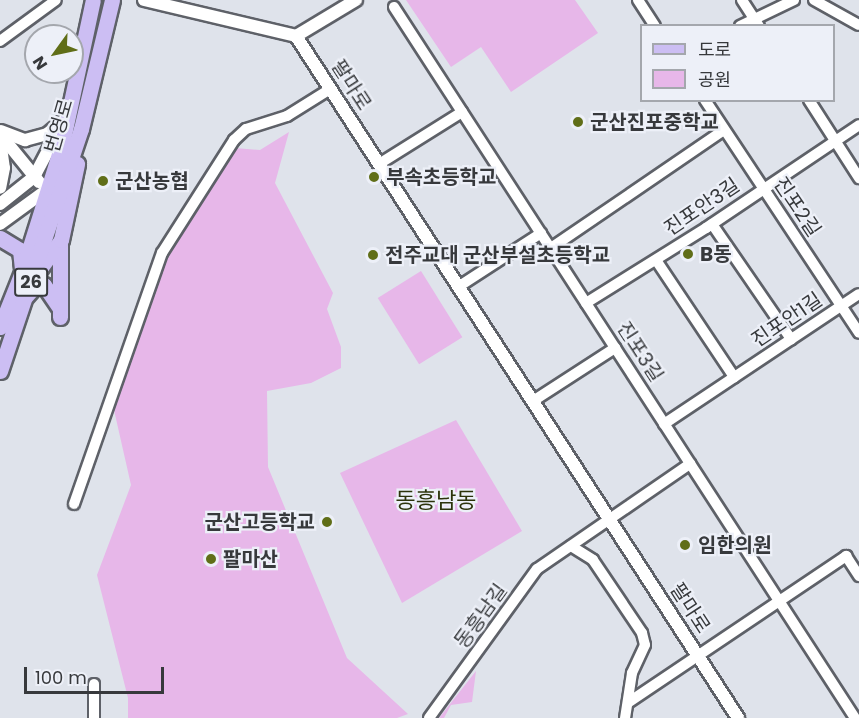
<!DOCTYPE html>
<meta charset="utf-8">
<style>
body{margin:0}
#map{position:relative;width:859px;height:718px;overflow:hidden;background:#dfe3eb;font-family:Poppins,"Noto Sans KR",sans-serif}
div>[style]{position:absolute}
.green>*{inset:0;background:#e7b7e9;transform-origin:0 0}
.roads{filter:drop-shadow(2px 0 #5e6168) drop-shadow(-2px 0 #5e6168) drop-shadow(0 2px #5e6168) drop-shadow(0 -2px #5e6168)}
.minor>*{height:10px;margin:-5px;padding:0 5px;transform-origin:5px;border-radius:5px;background:#fff}
.tertiary>*{height:12px;margin:-6px;padding:0 6px;transform-origin:6px;border-radius:6px;background:#fff}
.primary>*{height:15px;margin:-7.5px;padding:0 7.5px;transform-origin:7.5px;border-radius:7.5px;background:#ccbef3}
.dots>*{width:16px;height:16px;translate:-50% -50%;box-sizing:border-box;border:3px solid #edf0f8;border-radius:50%}
span{translate:-50% -50%;white-space:nowrap;text-align:center;line-height:1.15;-webkit-text-stroke:4.5px #edf0f8;paint-order:stroke}
.shield-label span{padding:2px 4px;background:#edf0f8;border:2px solid;border-radius:4px;-webkit-text-stroke-width:0}
.shield-label{font-size:18px;color:#37393c;font-weight:700}
.street-label{font-size:20px;color:#37393c}
.poi-label{font-size:20px;color:#37393c;font-weight:700}
.left{translate:0 -50%;text-align:left}
.right{translate:-100% -50%;text-align:right}
.quarter-label{font-size:22px;color:#2c330b}
.legend{position:absolute;left:640px;top:24px;width:195px;height:78px;box-sizing:border-box;background:#edf0f8;border:2px solid #a4a7ad;margin:0;padding:8px 10px;list-style:none;font-size:18px;color:#37393c}
.legend li{display:flex;align-items:center;gap:12px;height:30px}
.legend b{width:30px;border:2px solid #a4a7ad}
.north{position:absolute;left:24px;top:24px;width:60px;height:60px;box-sizing:border-box;background:#edf0f8;border:2px solid #a4a7ad;border-radius:50%;rotate:237deg;font-size:16px;font-weight:700;line-height:24px;text-align:center;color:#37393c}
.north::after{content:'';display:block;margin:auto;width:21px;height:27px;background:#606e18;clip-path:polygon(50% 0,100% 100%,50% 72%,0 100%)}
.scale{position:absolute;left:24px;top:667px;width:140px;height:27px;box-sizing:border-box;border:3px solid #37393c;border-top:0;padding-left:8px;font-size:18px;line-height:21px;white-space:nowrap;color:#37393c;-webkit-text-stroke:4px #edf0f8;paint-order:stroke}
</style>
<div id="map">
<div class="green">
<div style="clip-path:polygon(406px 0,575px 0,598px 33px,511px 92px,481px 47px,451px 67px)"></div>
<div style="clip-path:polygon(289px 132px,275px 183px,333px 293px,327px 309px,341px 347px,341px 368px,311px 383px,267px 391px,268px 467px,347px 658px,408px 714px,397px 718px,128px 718px,128px 698px,97px 575px,131px 485px,114px 410px,166px 250px,235px 148px,260px 150px)"></div>
<div style="left:421px;top:271px;width:78px;height:51px;rotate:58deg"></div>
<div style="clip-path:polygon(456px 420px,522px 531px,402px 603px,340px 473px)"></div>
<div style="clip-path:polygon(476px 671px,472px 702px,451px 705px,444px 718px,439px 718px)"></div>
</div>
<div class="roads">
<div class="minor">
<div style="left:638px;top:0;width:31px;rotate:57deg"></div>
<div style="left:742px;top:0;width:31px;rotate:57deg"></div>
<div style="left:814px;top:0;width:51px;rotate:29.1deg"></div>
<div style="left:394px;top:7px;width:847px;rotate:57.04deg"></div>
<div style="left:740px;top:26px;width:60px;rotate:-25.7deg"></div>
<div style="left:0;top:41px;width:69px;rotate:-36.2deg"></div>
<div style="left:705px;top:100px;width:279px;rotate:56.5deg"></div>
<div style="left:809px;top:100px;width:93px;rotate:57.3deg"></div>
<div style="left:379px;top:164px;width:98px;rotate:-32.1deg"></div>
<div style="left:712px;top:224px;width:140px;rotate:55.5deg"></div>
<div style="left:551px;top:248px;width:209px;rotate:-34.3deg"></div>
<div style="left:656px;top:260px;width:141px;rotate:56.3deg"></div>
<div style="left:458px;top:287px;width:99px;rotate:-33deg"></div>
<div style="left:586px;top:303px;width:142px;rotate:-32deg"></div>
<div style="left:706px;top:228px;width:184px;rotate:-33.9deg"></div>
<div style="left:533px;top:401px;width:98px;rotate:-32.9deg"></div>
<div style="left:664px;top:424px;width:234px;rotate:-33.7deg"></div>
<div style="left:74px;top:504px;width:266px;rotate:-70.7deg"></div>
<div style="left:162px;top:253px;width:134px;rotate:-57.5deg"></div>
<div style="left:234px;top:140px;width:16px;rotate:-43deg"></div>
<div style="left:246px;top:129px;width:43px;rotate:-17.6deg"></div>
<div style="left:287px;top:116px;width:51px;rotate:-32.1deg"></div>
<div style="left:571px;top:546px;width:26px;rotate:32deg"></div>
<div style="left:593px;top:560px;width:88px;rotate:56.1deg"></div>
<div style="left:642px;top:633px;width:12px;rotate:76deg"></div>
<div style="left:645px;top:645px;width:31px;rotate:115deg"></div>
<div style="left:632px;top:673px;width:46px;rotate:98.8deg"></div>
<div style="left:94px;top:684px;width:34px;rotate:90deg"></div>
<div style="left:629px;top:702px;width:262px;rotate:-33.9deg"></div>
<div style="left:846px;top:556px;width:24px;rotate:57deg"></div>
<div style="left:429px;top:718px;width:184px;rotate:-54.1deg"></div>
<div style="left:537px;top:569px;width:186px;rotate:-34.5deg"></div>
</div>
<div class="tertiary">
<div style="left:144px;top:0;width:156px;rotate:13.3deg"></div>
<div style="left:296px;top:36px;width:813px;rotate:57.05deg"></div>
<div style="left:296px;top:36px;width:70px;rotate:-31deg"></div>
<div style="left:1px;top:131px;width:26px;rotate:21deg"></div>
<div style="left:25px;top:140px;width:23px;rotate:-15deg"></div>
<div style="left:47px;top:134px;width:17px;rotate:-40deg"></div>
<div style="left:0;top:134px;width:62px;rotate:50.9deg"></div>
<div style="left:0;top:140px;width:28px;rotate:82deg"></div>
<div style="left:4px;top:168px;width:20px;rotate:101deg"></div>
<div style="left:0;top:204px;width:43px;rotate:-38.5deg"></div>
<div style="left:34px;top:177px;width:64px;rotate:-62.2deg"></div>
<div style="left:0;top:224px;width:59px;rotate:-36.1deg"></div>
</div>
<div class="primary">
<div style="left:0;top:238px;width:23px;rotate:31deg"></div>
<div style="left:20px;top:250px;width:18px;rotate:84deg"></div>
<div style="left:60px;top:245px;width:72px;rotate:90deg"></div>
<div style="left:36px;top:274px;width:42px;rotate:-53.7deg"></div>
<div style="left:61px;top:240px;width:78px;rotate:-78.1deg"></div>
<div style="left:26px;top:296px;width:12px;rotate:-48deg"></div>
<div style="left:34px;top:287px;width:10px;rotate:-11deg"></div>
<div style="left:44px;top:285px;width:27px;rotate:56deg"></div>
<div style="left:0;top:327px;width:59px;rotate:-68.2deg"></div>
<div style="left:22px;top:272px;width:134px;rotate:-72.6deg"></div>
<div style="left:62px;top:144px;width:147px;rotate:-77.9deg"></div>
<div style="left:0;top:371px;width:255px;rotate:-71.5deg"></div>
<div style="left:81px;top:129px;width:133px;rotate:-76.5deg"></div>
</div>
</div>
<div class="dots">
<div style="left:578px;top:122px;background:#606e18"></div>
<div style="left:374px;top:177px;background:#606e18"></div>
<div style="left:103px;top:181px;background:#606e18"></div>
<div style="left:688px;top:254px;background:#606e18"></div>
<div style="left:373px;top:255px;background:#606e18"></div>
<div style="left:327px;top:522px;background:#606e18"></div>
<div style="left:685px;top:545px;background:#606e18"></div>
<div style="left:211px;top:559px;background:#606e18"></div>
</div>
<div class="shield-label">
<span style="left:31px;top:282px">26</span>
</div>
<div class="street-label">
<span style="left:351px;top:85px;rotate:57deg">팔마로</span>
<span style="left:59px;top:126px;rotate:-74deg">번영로</span>
<span style="left:702px;top:207px;rotate:-34deg">진포안3길</span>
<span style="left:797px;top:207px;rotate:56deg">진포2길</span>
<span style="left:787px;top:320px;rotate:-34deg">진포안1길</span>
<span style="left:640px;top:352px;rotate:57deg">진포3길</span>
<span style="left:690px;top:608px;rotate:57deg">팔마로</span>
<span style="left:481px;top:616px;rotate:-54deg">동흥남길</span>
</div>
<div class="poi-label">
<span class="left" style="left:590px;top:122px">군산진포중학교</span>
<span class="left" style="left:386px;top:177px">부속초등학교</span>
<span class="left" style="left:115px;top:181px">군산농협</span>
<span class="left" style="left:700px;top:254px">B동</span>
<span class="left" style="left:385px;top:255px">전주교대 군산부설초등학교</span>
<span class="right" style="left:315px;top:522px">군산고등학교</span>
<span class="left" style="left:698px;top:545px">임한의원</span>
<span class="left" style="left:223px;top:559px">팔마산</span>
</div>
<div class="quarter-label">
<span style="left:436px;top:501px">동흥남동</span>
</div>
<ul class="legend">
<li><b style="height:8px;background:#ccbef3"></b>도로</li>
<li><b style="height:16px;background:#e7b7e9"></b>공원</li>
</ul>
<div class="north">N</div>
<div class="scale">100 m</div>
</div>
